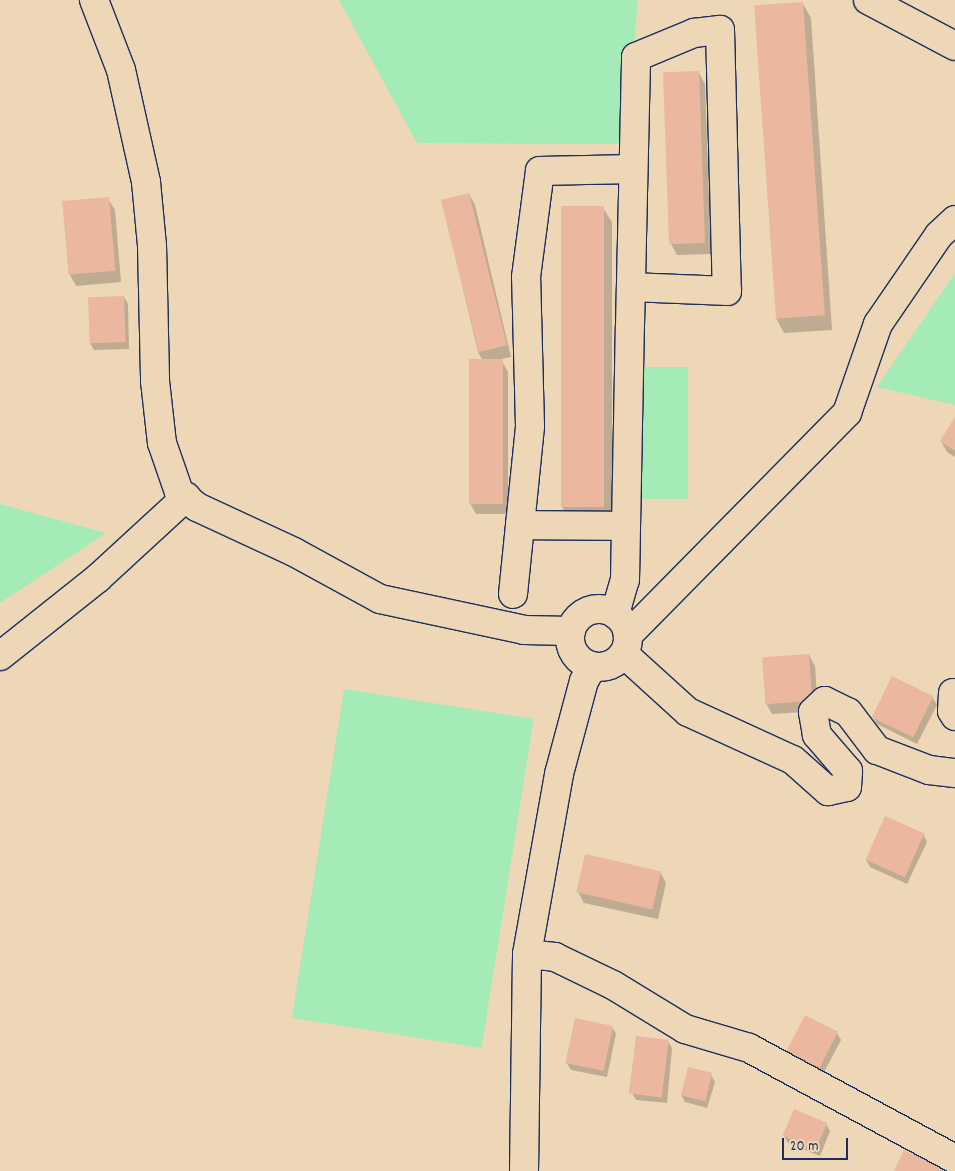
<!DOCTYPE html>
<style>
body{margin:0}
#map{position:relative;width:955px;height:1171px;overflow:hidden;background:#edd7b6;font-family:Dekko,sans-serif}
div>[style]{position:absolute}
.green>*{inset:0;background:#a4ebb8;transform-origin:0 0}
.shadow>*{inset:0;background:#0003}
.building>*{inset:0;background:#ebb79e;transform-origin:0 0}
.roads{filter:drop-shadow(1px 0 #1b2f5e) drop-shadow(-1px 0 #1b2f5e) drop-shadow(0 1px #1b2f5e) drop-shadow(0 -1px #1b2f5e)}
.minor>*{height:28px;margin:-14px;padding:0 14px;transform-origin:14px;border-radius:14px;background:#edd7b6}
.minor>.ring{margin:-14px;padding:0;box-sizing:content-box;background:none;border:28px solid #edd7b6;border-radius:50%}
span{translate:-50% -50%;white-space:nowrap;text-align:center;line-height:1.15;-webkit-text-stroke:5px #edd7b6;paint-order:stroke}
.scale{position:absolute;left:782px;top:1138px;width:66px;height:22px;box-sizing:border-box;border:2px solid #1b2f5e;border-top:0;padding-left:6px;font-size:15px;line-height:18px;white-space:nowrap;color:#1b2f5e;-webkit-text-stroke:4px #edd7b6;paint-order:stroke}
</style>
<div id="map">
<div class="green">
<div style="clip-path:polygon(339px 0,638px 0,625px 144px,417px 143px)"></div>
<div style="clip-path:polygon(955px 273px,955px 405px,877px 387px)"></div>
<div style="left:634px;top:367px;width:54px;height:132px"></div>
<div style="clip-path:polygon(0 504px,106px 533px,0 603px)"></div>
<div style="left:344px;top:689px;width:192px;height:333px;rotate:9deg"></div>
</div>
<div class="shadow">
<div style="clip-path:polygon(803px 4px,811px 18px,832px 330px,784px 333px,776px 318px)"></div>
<div style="clip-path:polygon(699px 73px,705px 84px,711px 254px,677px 255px,671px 244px)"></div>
<div style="clip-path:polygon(469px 194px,475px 205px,511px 357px,501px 359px,508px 372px,508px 514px,476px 514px,470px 503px,483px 361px,478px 352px,442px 200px)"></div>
<div style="clip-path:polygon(108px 199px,115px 210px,121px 282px,76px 286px,70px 275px)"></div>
<div style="clip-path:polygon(603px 208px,612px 222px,612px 521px,570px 521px,562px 507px)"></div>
<div style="clip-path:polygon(124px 297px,128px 304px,129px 349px,94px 350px,90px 343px)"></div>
<div style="clip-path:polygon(955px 419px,955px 457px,947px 452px,941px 441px)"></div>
<div style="clip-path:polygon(809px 655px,815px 666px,818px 711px,772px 714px,766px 703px)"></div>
<div style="clip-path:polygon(893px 678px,932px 697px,937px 705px,917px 744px,877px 724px,873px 717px)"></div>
<div style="clip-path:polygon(923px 834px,927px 842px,907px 884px,870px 867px,866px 860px)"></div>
<div style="clip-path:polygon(660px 872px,666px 883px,658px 919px,584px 903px,578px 892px)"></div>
<div style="clip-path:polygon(612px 1027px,616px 1034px,607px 1077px,571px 1070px,567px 1063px)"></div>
<div style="clip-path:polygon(837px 1033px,841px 1040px,821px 1078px,789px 1062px)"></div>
<div style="clip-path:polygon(668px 1041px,672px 1048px,667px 1103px,636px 1100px,632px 1093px)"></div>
<div style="clip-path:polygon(711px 1075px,715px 1082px,707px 1108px,685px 1102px,681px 1095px)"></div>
<div style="clip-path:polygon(826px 1124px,830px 1131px,820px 1156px,788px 1143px,784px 1136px)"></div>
</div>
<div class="building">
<div style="left:803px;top:2px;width:314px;height:49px;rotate:86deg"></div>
<div style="left:699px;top:71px;width:172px;height:36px;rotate:88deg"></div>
<div style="left:469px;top:193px;width:157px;height:29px;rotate:76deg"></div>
<div style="left:109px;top:197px;width:74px;height:47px;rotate:85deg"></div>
<div style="left:561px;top:206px;width:43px;height:301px"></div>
<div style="left:124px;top:296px;width:46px;height:36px;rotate:88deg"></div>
<div style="left:469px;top:359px;width:34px;height:145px"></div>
<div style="clip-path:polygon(955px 417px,955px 451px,940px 441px)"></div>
<div style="left:809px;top:654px;width:47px;height:47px;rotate:86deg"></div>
<div style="left:892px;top:676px;width:46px;height:46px;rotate:26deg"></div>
<div style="left:885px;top:816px;width:43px;height:48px;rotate:24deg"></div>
<div style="left:585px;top:854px;width:78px;height:39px;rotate:13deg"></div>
<div style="left:805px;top:1015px;width:37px;height:45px;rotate:27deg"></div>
<div style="left:575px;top:1018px;width:39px;height:46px;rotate:12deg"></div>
<div style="left:636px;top:1036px;width:33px;height:58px;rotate:7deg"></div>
<div style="left:688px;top:1067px;width:25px;height:29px;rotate:14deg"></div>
<div style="left:794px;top:1109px;width:36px;height:29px;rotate:23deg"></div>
<div style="clip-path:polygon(904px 1150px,948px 1171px,894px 1171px)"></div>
</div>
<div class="roads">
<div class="minor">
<div style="left:94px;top:0;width:75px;rotate:68.9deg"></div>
<div style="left:121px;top:70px;width:115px;rotate:77.4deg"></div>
<div style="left:146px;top:182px;width:63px;rotate:84.6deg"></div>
<div style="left:152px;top:245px;width:136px;rotate:88.7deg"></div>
<div style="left:155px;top:381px;width:62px;rotate:83.6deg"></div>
<div style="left:162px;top:443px;width:52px;rotate:70.9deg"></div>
<div style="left:179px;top:492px;width:23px;rotate:40deg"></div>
<div style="left:197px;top:507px;width:107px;rotate:24.9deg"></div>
<div style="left:294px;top:552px;width:98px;rotate:28.7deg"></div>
<div style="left:380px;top:599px;width:147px;rotate:12.1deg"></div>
<div style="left:524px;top:630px;width:47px;rotate:1.2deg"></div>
<div style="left:868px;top:0;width:98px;rotate:27.9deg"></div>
<div style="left:520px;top:525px;width:106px;rotate:0.5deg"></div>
<div style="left:513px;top:594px;width:169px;rotate:-84.2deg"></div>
<div style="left:530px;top:426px;width:149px;rotate:-91.5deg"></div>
<div style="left:526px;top:277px;width:107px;rotate:-82.5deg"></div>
<div style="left:540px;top:171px;width:93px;rotate:-1.2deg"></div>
<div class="ring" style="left:570px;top:609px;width:30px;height:30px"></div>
<div style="left:615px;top:614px;width:35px;rotate:-74deg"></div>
<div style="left:625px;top:580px;width:254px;rotate:-88.9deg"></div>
<div style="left:630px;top:326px;width:269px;rotate:-88.7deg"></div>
<div style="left:636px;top:57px;width:63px;rotate:-22.5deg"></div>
<div style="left:694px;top:33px;width:26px;rotate:-7deg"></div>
<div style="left:720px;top:30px;width:261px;rotate:88.5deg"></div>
<div style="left:727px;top:291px;width:96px;rotate:-177.6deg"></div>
<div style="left:628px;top:635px;width:312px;rotate:-45.4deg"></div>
<div style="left:847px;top:413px;width:94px;rotate:-70.8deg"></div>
<div style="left:878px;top:324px;width:108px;rotate:-55.6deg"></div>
<div style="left:939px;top:235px;width:22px;rotate:-43deg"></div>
<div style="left:624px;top:654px;width:86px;rotate:42.2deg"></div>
<div style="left:688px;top:712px;width:115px;rotate:24.6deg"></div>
<div style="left:793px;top:760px;width:47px;rotate:41.5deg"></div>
<div style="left:828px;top:791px;width:19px;rotate:-12deg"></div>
<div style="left:847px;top:787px;width:16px;rotate:-86deg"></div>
<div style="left:848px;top:771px;width:48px;rotate:-130.7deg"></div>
<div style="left:817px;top:735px;width:23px;rotate:-100deg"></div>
<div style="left:813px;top:712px;width:16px;rotate:-43deg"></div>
<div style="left:825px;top:701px;width:25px;rotate:26deg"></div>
<div style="left:848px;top:712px;width:48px;rotate:52.7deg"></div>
<div style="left:877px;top:750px;width:56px;rotate:21deg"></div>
<div style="left:929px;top:770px;width:26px;rotate:7deg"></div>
<div style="left:0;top:656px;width:125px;rotate:-38.5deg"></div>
<div style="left:98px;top:578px;width:120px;rotate:-42.6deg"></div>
<div style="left:953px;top:693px;width:18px;rotate:93deg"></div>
<div style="left:952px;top:711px;width:6px;rotate:59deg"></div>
<div style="left:527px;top:954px;width:28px;rotate:6deg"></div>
<div style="left:555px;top:957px;width:64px;rotate:25.8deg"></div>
<div style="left:613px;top:985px;width:84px;rotate:31.4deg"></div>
<div style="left:685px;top:1029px;width:67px;rotate:16.5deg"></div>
<div style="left:749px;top:1048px;width:234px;rotate:28.3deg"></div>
<div style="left:524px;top:1171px;width:217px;rotate:-89.2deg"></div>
<div style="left:527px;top:954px;width:183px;rotate:-79.9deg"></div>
<div style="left:559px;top:774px;width:96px;rotate:-75deg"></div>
<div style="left:584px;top:681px;width:16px;rotate:-60deg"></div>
</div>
</div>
<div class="scale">20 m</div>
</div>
